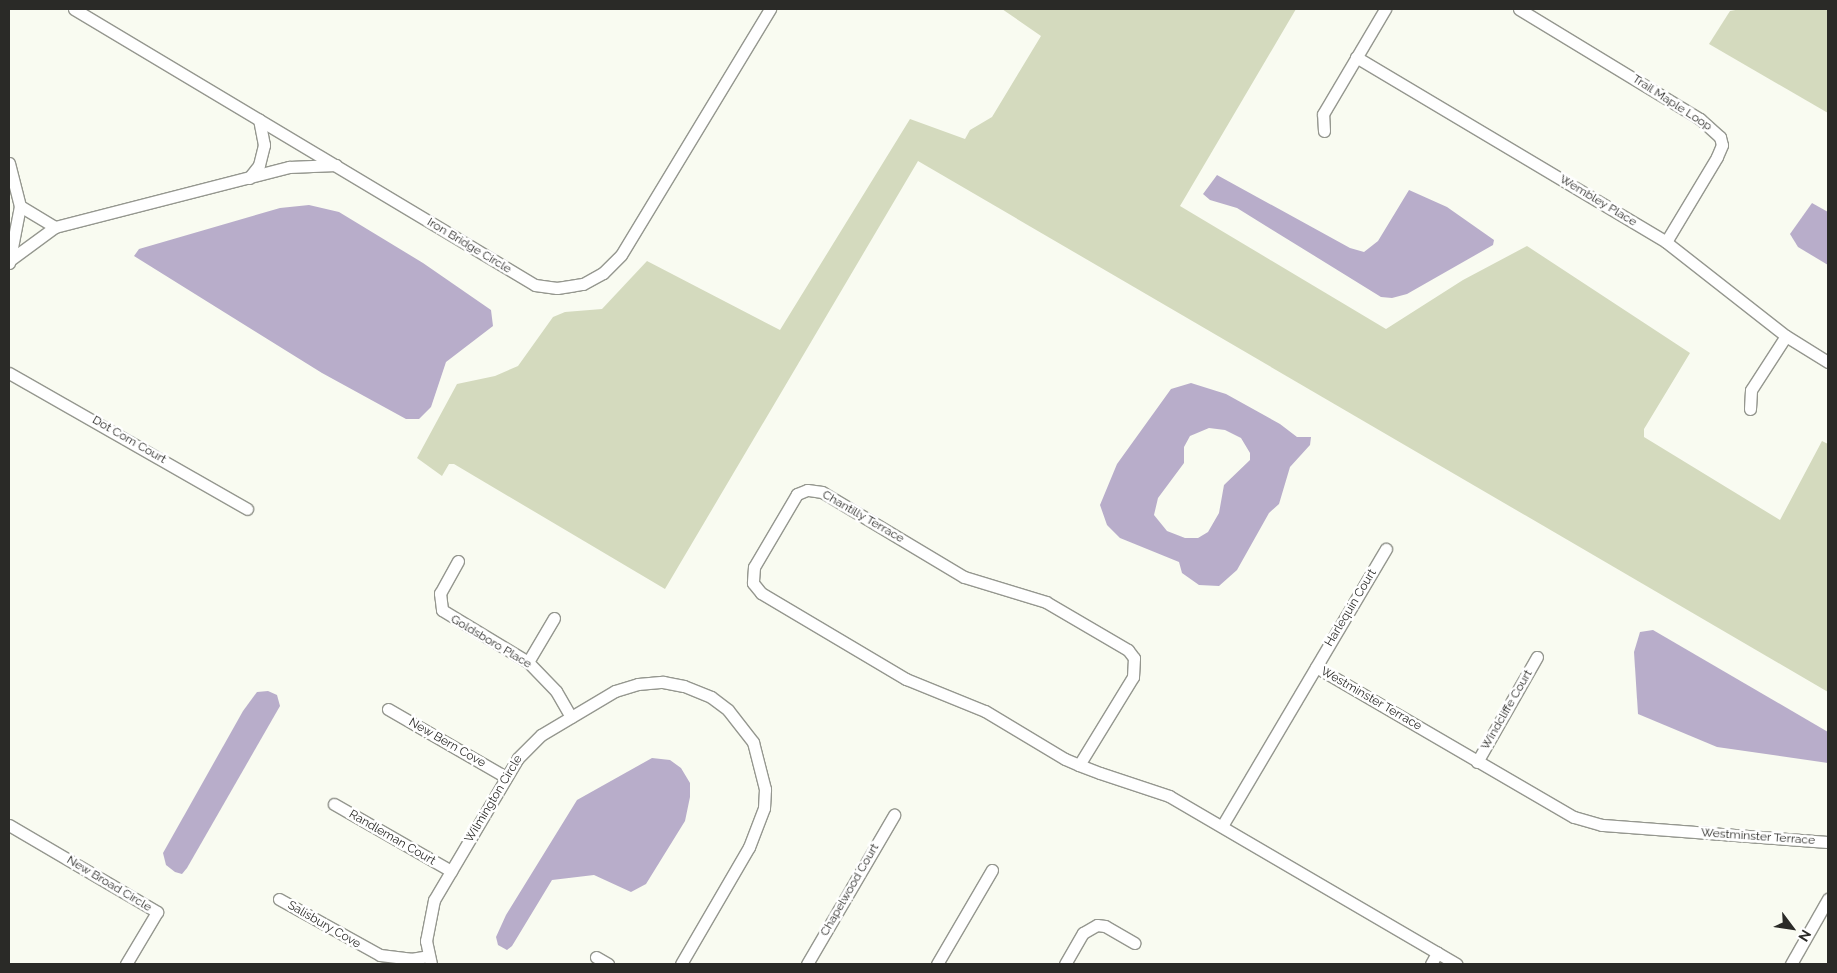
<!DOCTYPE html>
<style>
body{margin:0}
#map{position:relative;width:1837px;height:973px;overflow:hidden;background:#f9fbf1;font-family:Raleway,sans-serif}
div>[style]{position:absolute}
.green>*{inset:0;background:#d4dabe}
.water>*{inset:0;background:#b8adca}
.roads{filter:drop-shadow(1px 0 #95978f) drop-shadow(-1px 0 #95978f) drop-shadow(0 1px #95978f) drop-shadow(0 -1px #95978f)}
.minor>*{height:11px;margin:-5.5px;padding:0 5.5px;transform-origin:5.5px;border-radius:5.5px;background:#fff}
span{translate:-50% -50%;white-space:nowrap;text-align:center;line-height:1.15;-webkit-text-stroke:5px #fff;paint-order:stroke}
.street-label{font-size:12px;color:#2a2a27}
.frame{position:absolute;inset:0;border:10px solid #2a2a27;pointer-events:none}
.north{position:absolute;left:1767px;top:903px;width:50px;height:50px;-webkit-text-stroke:4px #fff;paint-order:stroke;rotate:121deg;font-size:14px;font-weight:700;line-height:20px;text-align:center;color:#2a2a27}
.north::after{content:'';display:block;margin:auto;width:18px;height:22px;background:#2a2a27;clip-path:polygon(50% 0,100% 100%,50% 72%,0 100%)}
</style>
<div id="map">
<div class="green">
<div style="clip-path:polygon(1002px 9px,1296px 9px,1180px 206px,1386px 329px,1463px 280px,1527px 246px,1690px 353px,1644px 429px,1644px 437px,1780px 520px,1822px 441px,1828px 444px,1828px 692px,918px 161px,665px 589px,454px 464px,449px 464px,442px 476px,417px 458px,457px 384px,495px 376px,518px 366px,553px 317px,565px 312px,602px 309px,647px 261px,780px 330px,910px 119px,965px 139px,970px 130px,992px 117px,1041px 36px)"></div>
<div style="clip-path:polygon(1741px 9px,1828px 9px,1828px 113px,1709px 44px,1730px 11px)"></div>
</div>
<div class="water">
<div style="clip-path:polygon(1217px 175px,1350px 248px,1364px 252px,1378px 241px,1409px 190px,1447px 207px,1494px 240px,1493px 245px,1407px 294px,1392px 298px,1381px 297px,1237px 208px,1210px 200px,1203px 194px)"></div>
<div style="clip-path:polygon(1812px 203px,1828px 212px,1828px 265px,1798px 247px,1790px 234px)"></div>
<div style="clip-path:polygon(309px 205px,339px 212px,423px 263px,491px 310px,493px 326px,446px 362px,431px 407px,419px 419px,406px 419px,322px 373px,134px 256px,139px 249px,280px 208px)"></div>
<div style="clip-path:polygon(evenodd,1191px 383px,1226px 394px,1280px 424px,1297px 437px,1311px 437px,1310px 445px,1290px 467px,1279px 504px,1269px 513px,1237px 570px,1219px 586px,1199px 585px,1182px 573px,1179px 562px,1120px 538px,1107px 525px,1100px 505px,1117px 464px,1171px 389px,1191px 383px,1209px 428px,1225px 430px,1241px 438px,1250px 453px,1250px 460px,1224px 485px,1219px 513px,1208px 532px,1198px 538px,1185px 538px,1167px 531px,1154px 515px,1158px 498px,1184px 463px,1184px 447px,1190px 436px,1209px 428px)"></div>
<div style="clip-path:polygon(1653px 630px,1828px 732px,1828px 763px,1717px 747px,1638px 714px,1634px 652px,1640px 632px)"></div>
<div style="clip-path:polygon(268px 691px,277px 695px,280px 706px,187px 868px,182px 874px,175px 872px,166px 865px,163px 853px,243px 711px,257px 692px)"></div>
<div style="clip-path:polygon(652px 758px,670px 760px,681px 768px,690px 783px,690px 797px,685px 821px,646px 884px,631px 892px,594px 875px,552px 880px,512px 946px,507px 950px,498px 945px,496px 937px,506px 915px,577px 800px)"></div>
</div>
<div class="roads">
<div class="minor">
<div style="left:74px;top:9px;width:537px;rotate:30.91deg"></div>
<div style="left:535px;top:285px;width:22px;rotate:8deg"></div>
<div style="left:557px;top:288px;width:26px;rotate:-9deg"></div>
<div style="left:583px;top:284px;width:23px;rotate:-29deg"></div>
<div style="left:603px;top:273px;width:25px;rotate:-45deg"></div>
<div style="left:621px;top:255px;width:288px;rotate:-58.8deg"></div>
<div style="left:1519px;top:9px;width:212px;rotate:31.3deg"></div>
<div style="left:1700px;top:119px;width:27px;rotate:42deg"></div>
<div style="left:1720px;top:137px;width:8px;rotate:76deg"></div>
<div style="left:1722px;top:145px;width:13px;rotate:113deg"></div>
<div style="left:1717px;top:157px;width:99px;rotate:121deg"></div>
<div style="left:1356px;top:57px;width:361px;rotate:30.8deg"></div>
<div style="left:1666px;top:242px;width:152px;rotate:38.1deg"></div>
<div style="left:1786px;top:336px;width:49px;rotate:31.8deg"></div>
<div style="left:1324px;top:131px;width:17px;rotate:-93deg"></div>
<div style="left:1323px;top:114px;width:122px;rotate:-59.4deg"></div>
<div style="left:9px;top:163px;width:44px;rotate:75.7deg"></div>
<div style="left:20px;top:206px;width:58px;rotate:100.9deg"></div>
<div style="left:249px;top:178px;width:16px;rotate:-52deg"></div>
<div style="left:259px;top:165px;width:21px;rotate:-76deg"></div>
<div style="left:264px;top:145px;width:26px;rotate:-101deg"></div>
<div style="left:20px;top:206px;width:41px;rotate:31deg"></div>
<div style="left:10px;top:260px;width:56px;rotate:-36.3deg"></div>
<div style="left:55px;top:227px;width:242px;rotate:-14.4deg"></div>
<div style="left:289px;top:167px;width:47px;rotate:-2.4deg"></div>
<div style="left:9px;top:373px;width:274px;rotate:29.7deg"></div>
<div style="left:1750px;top:409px;width:19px;rotate:-87deg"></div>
<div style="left:1751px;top:390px;width:64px;rotate:-57.1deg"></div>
<div style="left:458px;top:561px;width:37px;rotate:119deg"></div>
<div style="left:440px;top:593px;width:17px;rotate:83deg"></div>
<div style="left:442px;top:610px;width:100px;rotate:31.2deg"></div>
<div style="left:528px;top:662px;width:40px;rotate:46deg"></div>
<div style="left:556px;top:691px;width:30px;rotate:60deg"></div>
<div style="left:528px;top:662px;width:51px;rotate:-59.4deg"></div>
<div style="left:1316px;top:667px;width:298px;rotate:30.2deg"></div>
<div style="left:1574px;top:817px;width:29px;rotate:16deg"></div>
<div style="left:1602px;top:825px;width:227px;rotate:4.3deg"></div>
<div style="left:388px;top:709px;width:136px;rotate:30deg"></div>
<div style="left:1477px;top:762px;width:121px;rotate:-60.3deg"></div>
<div style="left:1079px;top:765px;width:103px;rotate:-58.5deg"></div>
<div style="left:1133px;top:677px;width:19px;rotate:-87deg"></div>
<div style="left:1134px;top:658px;width:10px;rotate:-127deg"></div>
<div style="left:1128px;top:650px;width:95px;rotate:-149.7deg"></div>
<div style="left:1046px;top:602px;width:86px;rotate:-163deg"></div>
<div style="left:964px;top:577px;width:165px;rotate:-149.1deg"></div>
<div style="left:822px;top:492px;width:15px;rotate:-172deg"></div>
<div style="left:807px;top:490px;width:11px;rotate:158deg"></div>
<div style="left:797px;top:494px;width:85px;rotate:120.5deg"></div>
<div style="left:754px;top:567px;width:16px;rotate:94deg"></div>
<div style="left:753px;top:583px;width:13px;rotate:51deg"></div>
<div style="left:761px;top:593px;width:169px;rotate:30.7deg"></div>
<div style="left:906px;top:679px;width:85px;rotate:22.1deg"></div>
<div style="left:985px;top:711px;width:93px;rotate:31deg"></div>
<div style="left:1065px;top:759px;width:15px;rotate:23deg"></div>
<div style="left:1079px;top:765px;width:22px;rotate:21deg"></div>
<div style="left:1100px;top:773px;width:73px;rotate:18.4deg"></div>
<div style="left:1169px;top:796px;width:333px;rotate:30.3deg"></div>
<div style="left:334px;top:804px;width:135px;rotate:29.8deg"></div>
<div style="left:9px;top:825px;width:172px;rotate:30.4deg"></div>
<div style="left:157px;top:912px;width:61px;rotate:120.8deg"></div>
<div style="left:1222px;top:826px;width:322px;rotate:-59.4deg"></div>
<div style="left:279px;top:899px;width:115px;rotate:29deg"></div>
<div style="left:380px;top:955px;width:31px;rotate:7deg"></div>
<div style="left:411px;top:959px;width:17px;rotate:-10deg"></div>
<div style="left:596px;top:957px;width:14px;rotate:30deg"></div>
<div style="left:431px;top:964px;width:24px;rotate:-102deg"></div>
<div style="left:426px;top:941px;width:42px;rotate:-79deg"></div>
<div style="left:434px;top:900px;width:165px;rotate:-59.4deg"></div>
<div style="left:518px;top:758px;width:33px;rotate:-45deg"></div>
<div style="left:541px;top:735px;width:86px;rotate:-30.7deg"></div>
<div style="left:615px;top:691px;width:24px;rotate:-17deg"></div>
<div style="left:638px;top:684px;width:25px;rotate:-5deg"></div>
<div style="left:663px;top:682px;width:21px;rotate:11deg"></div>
<div style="left:684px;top:686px;width:29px;rotate:22deg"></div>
<div style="left:711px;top:697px;width:21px;rotate:37deg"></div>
<div style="left:728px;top:710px;width:41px;rotate:52deg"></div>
<div style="left:753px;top:742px;width:49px;rotate:75.7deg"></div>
<div style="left:765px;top:789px;width:19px;rotate:93deg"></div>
<div style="left:764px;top:808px;width:42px;rotate:111deg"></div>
<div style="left:749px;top:847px;width:135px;rotate:120.2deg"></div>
<div style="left:807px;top:964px;width:173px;rotate:-59.7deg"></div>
<div style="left:937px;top:964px;width:109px;rotate:-59.7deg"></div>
<div style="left:1065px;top:964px;width:36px;rotate:-60deg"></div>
<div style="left:1083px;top:933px;width:16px;rotate:-30deg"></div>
<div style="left:1097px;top:925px;width:8px;rotate:7deg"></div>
<div style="left:1105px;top:926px;width:34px;rotate:30deg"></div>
<div style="left:1431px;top:964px;width:13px;rotate:-61deg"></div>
<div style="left:1791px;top:964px;width:75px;rotate:-60.4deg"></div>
</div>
</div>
<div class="street-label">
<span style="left:1672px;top:103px;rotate:33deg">Trail Maple Loop</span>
<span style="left:1598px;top:201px;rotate:31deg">Wembley Place</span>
<span style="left:469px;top:246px;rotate:31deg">Iron Bridge Circle</span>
<span style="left:129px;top:440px;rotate:30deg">Dot Com Court</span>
<span style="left:863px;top:517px;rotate:30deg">Chantilly Terrace</span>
<span style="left:1351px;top:608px;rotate:-59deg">Harlequin Court</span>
<span style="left:491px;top:642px;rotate:31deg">Goldsboro Place</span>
<span style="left:1371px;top:699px;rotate:30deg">Westminster Terrace</span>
<span style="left:1507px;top:710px;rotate:-60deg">Windcliffe Court</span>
<span style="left:447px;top:743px;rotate:30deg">New Bern Cove</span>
<span style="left:494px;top:799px;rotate:-59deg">Wilmington Circle</span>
<span style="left:1758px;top:837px;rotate:4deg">Westminster Terrace</span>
<span style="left:392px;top:838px;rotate:30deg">Randleman Court</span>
<span style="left:109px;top:884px;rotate:31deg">New Broad Circle</span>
<span style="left:850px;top:890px;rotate:-60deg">Chapelwood Court</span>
<span style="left:324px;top:925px;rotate:30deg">Salisbury Cove</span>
</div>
<div class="frame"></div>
<div class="north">N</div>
</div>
